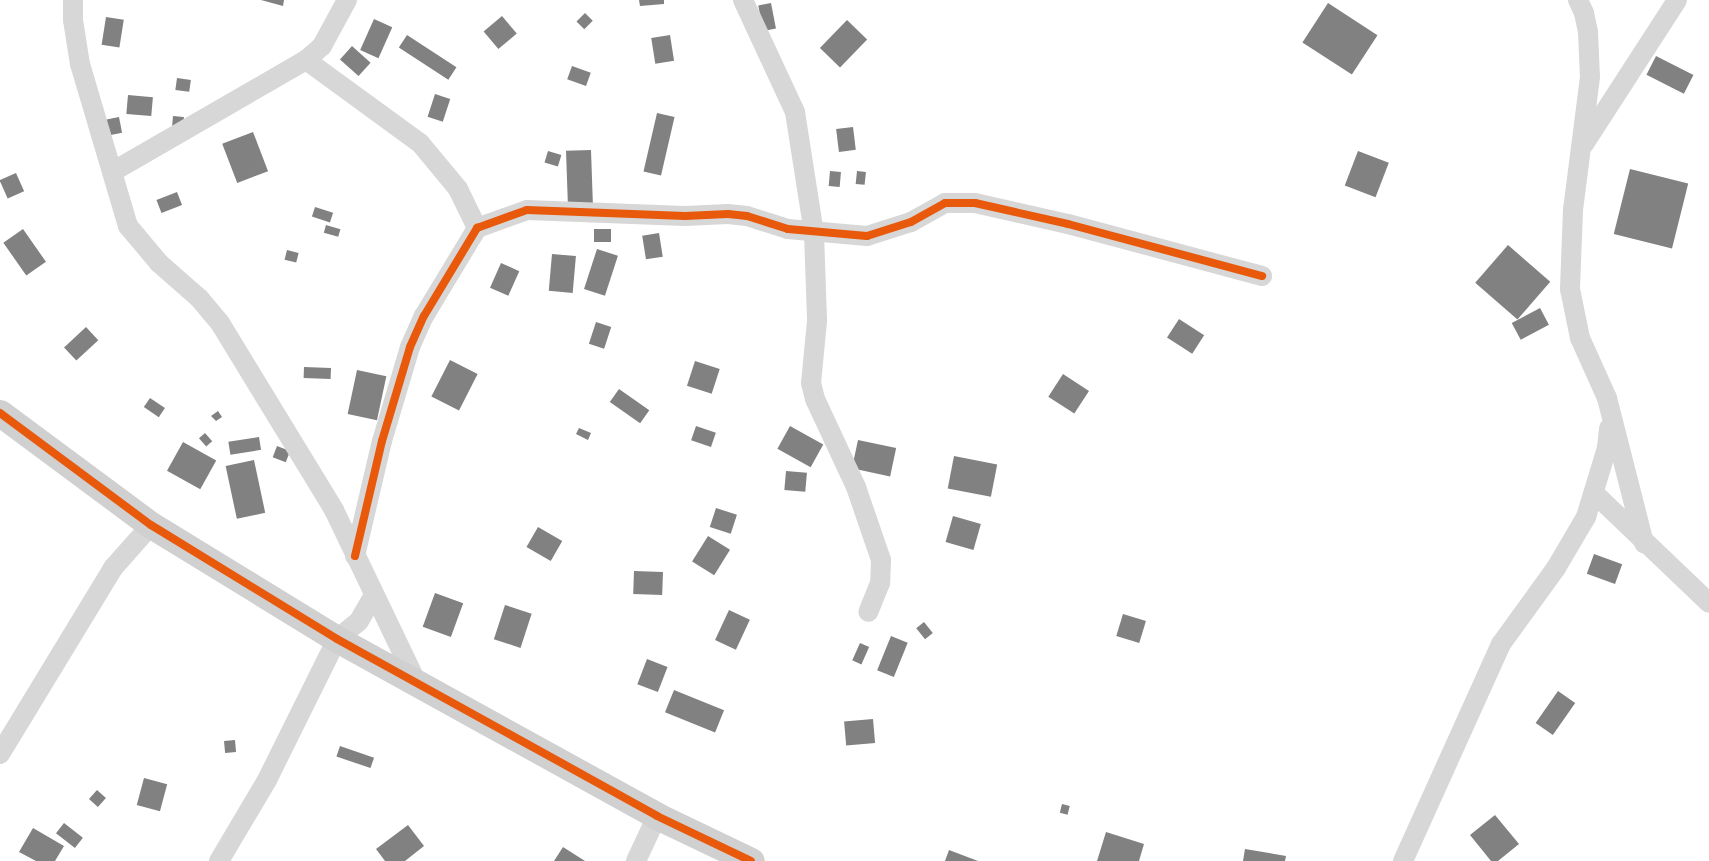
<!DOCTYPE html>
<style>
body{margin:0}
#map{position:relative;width:1709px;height:861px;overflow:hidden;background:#fff;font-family:"Golos Text",sans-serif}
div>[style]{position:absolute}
.building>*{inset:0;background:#818181;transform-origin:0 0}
.street>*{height:20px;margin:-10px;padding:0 10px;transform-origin:10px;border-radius:10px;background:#d7d7d7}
.secondary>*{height:27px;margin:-13.5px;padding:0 13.5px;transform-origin:13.5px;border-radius:13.5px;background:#d0d0d0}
.cycleway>*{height:8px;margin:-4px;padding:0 4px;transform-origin:4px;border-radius:4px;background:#e8590c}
span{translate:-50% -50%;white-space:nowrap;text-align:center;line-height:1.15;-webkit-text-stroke:6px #fff;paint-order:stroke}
</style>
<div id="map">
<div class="building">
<div style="clip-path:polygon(261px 0,284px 0,283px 6px)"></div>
<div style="clip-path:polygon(639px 0,664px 0,664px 4px,640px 6px)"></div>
<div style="left:771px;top:3px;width:26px;height:13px;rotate:79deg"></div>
<div style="left:1328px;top:3px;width:59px;height:47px;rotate:33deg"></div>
<div style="left:585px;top:13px;width:11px;height:12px;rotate:45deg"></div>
<div style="left:502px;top:16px;width:23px;height:24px;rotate:50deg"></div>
<div style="left:106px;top:17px;width:18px;height:28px;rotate:9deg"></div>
<div style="left:374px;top:19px;width:20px;height:34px;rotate:24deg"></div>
<div style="left:847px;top:20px;width:28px;height:39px;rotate:44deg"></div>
<div style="left:407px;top:35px;width:59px;height:15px;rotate:33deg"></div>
<div style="left:670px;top:35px;width:26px;height:19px;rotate:81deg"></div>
<div style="left:352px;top:46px;width:25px;height:18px;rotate:42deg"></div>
<div style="left:1656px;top:56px;width:42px;height:21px;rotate:27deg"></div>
<div style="left:572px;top:66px;width:20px;height:14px;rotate:20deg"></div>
<div style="left:177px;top:78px;width:14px;height:12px;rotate:8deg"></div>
<div style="left:435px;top:94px;width:16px;height:24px;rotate:18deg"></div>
<div style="left:128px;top:95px;width:25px;height:19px;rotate:5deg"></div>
<div style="left:657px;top:113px;width:18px;height:60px;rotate:13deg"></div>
<div style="left:173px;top:116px;width:11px;height:12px;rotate:5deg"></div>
<div style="left:119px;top:117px;width:16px;height:14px;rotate:79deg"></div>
<div style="left:853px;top:127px;width:23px;height:17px;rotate:83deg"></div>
<div style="left:253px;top:132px;width:42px;height:33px;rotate:69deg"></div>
<div style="left:591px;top:150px;width:54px;height:25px;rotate:88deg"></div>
<div style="left:548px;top:151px;width:14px;height:12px;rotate:17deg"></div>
<div style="left:1358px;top:151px;width:33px;height:37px;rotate:21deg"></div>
<div style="left:1630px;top:169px;width:60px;height:67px;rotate:14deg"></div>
<div style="left:830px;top:171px;width:11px;height:15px;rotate:5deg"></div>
<div style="left:857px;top:171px;width:9px;height:13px;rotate:6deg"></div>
<div style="left:16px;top:173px;width:20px;height:18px;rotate:66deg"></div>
<div style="left:177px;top:192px;width:14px;height:22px;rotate:69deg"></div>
<div style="left:315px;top:207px;width:19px;height:10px;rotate:18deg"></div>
<div style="left:326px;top:225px;width:15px;height:8px;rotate:16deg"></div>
<div style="left:23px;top:229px;width:40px;height:24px;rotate:55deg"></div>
<div style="left:594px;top:229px;width:17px;height:13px"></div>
<div style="left:659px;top:233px;width:24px;height:17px;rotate:81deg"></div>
<div style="left:1508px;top:245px;width:56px;height:50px;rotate:41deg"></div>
<div style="left:597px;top:249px;width:22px;height:42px;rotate:18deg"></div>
<div style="left:287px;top:250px;width:12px;height:10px;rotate:14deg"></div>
<div style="left:552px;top:254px;width:24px;height:37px;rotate:5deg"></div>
<div style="left:501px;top:263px;width:20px;height:27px;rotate:24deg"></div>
<div style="left:1540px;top:308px;width:19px;height:32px;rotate:62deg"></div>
<div style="left:1179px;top:319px;width:30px;height:22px;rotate:33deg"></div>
<div style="left:596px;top:322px;width:16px;height:23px;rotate:18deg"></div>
<div style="left:86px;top:327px;width:18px;height:30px;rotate:47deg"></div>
<div style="left:450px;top:360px;width:31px;height:41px;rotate:27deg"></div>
<div style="left:695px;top:361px;width:26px;height:26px;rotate:18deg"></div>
<div style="left:304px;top:367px;width:27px;height:11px;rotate:2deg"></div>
<div style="left:357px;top:370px;width:30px;height:45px;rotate:12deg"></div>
<div style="left:1063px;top:374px;width:31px;height:27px;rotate:33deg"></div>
<div style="left:619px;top:389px;width:37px;height:16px;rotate:35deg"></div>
<div style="left:150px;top:398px;width:18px;height:11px;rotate:34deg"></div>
<div style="clip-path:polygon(218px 411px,222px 417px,216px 421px,211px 416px)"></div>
<div style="left:696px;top:426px;width:21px;height:15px;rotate:19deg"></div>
<div style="left:790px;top:426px;width:38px;height:26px;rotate:29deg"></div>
<div style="clip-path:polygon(579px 428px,591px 433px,588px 440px,576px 434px)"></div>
<div style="left:205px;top:433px;width:11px;height:8px;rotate:49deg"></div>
<div style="left:259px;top:437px;width:13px;height:31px;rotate:81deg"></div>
<div style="left:858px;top:440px;width:39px;height:29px;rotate:12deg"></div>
<div style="left:183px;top:442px;width:38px;height:33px;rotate:29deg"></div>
<div style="left:277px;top:446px;width:14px;height:12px;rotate:21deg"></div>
<div style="left:954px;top:456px;width:44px;height:33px;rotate:11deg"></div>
<div style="left:254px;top:460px;width:54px;height:29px;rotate:78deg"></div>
<div style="left:786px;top:471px;width:21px;height:19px;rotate:5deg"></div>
<div style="left:716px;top:508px;width:22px;height:20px;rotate:18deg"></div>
<div style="left:953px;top:516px;width:29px;height:27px;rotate:16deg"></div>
<div style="left:538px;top:527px;width:28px;height:23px;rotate:30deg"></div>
<div style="left:708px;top:536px;width:26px;height:30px;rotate:32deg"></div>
<div style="left:1594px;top:554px;width:30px;height:21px;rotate:20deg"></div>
<div style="left:634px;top:571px;width:29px;height:23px;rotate:2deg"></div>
<div style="left:435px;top:593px;width:30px;height:36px;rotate:20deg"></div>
<div style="left:505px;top:605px;width:28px;height:36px;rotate:18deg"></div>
<div style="left:729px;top:610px;width:23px;height:33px;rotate:25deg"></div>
<div style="left:1123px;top:614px;width:24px;height:23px;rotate:17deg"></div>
<div style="left:924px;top:622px;width:14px;height:10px;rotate:51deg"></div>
<div style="left:891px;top:636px;width:18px;height:37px;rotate:22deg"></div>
<div style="left:860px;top:643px;width:10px;height:19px;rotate:24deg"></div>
<div style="left:647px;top:659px;width:22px;height:27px;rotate:21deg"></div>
<div style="left:674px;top:690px;width:54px;height:24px;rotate:22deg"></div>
<div style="left:1558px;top:691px;width:21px;height:39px;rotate:35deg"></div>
<div style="left:873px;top:719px;width:24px;height:29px;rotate:85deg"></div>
<div style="left:235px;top:740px;width:12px;height:11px;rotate:85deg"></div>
<div style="left:340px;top:746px;width:36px;height:11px;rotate:19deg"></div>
<div style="left:144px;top:778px;width:24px;height:28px;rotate:15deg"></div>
<div style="left:97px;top:790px;width:12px;height:12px;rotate:42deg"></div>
<div style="left:1062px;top:804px;width:8px;height:9px;rotate:14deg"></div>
<div style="clip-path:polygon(1495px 815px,1519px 844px,1498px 861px,1491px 861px,1470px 835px)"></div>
<div style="left:64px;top:823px;width:24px;height:13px;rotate:38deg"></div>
<div style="clip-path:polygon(408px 825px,424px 846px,405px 861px,385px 861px,376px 849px)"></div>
<div style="clip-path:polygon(33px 828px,64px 846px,55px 861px,36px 861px,19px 852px)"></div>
<div style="clip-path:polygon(1106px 832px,1144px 844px,1139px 861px,1097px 861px)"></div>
<div style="clip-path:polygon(563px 847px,585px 861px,554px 861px)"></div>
<div style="clip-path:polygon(1245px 849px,1286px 856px,1285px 861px,1243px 861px)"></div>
<div style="clip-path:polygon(949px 850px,978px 861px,945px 861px)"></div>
</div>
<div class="street">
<div style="left:73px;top:0;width:20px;rotate:90deg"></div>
<div style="left:73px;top:20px;width:45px;rotate:81deg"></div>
<div style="left:80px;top:64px;width:169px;rotate:73.5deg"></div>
<div style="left:128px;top:226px;width:48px;rotate:50deg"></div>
<div style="left:159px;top:263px;width:53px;rotate:41.2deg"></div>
<div style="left:199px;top:298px;width:33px;rotate:50deg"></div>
<div style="left:220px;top:323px;width:219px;rotate:58.6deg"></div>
<div style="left:334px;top:510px;width:190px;rotate:64.4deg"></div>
<div style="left:743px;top:0;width:123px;rotate:65.1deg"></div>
<div style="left:795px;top:112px;width:122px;rotate:81.1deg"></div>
<div style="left:814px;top:233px;width:88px;rotate:88deg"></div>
<div style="left:817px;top:321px;width:62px;rotate:95.5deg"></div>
<div style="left:811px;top:383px;width:16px;rotate:76deg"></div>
<div style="left:815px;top:399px;width:97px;rotate:65deg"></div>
<div style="left:856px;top:487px;width:77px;rotate:71.1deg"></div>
<div style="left:881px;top:560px;width:23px;rotate:92deg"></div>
<div style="left:880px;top:583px;width:31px;rotate:112deg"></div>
<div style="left:1578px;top:0;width:14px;rotate:65deg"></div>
<div style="left:1584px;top:13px;width:19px;rotate:78deg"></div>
<div style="left:1588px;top:32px;width:45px;rotate:87.5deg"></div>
<div style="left:1590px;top:77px;width:134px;rotate:97.3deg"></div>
<div style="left:1573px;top:210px;width:79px;rotate:92.2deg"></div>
<div style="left:1570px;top:289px;width:50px;rotate:78.5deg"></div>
<div style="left:1580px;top:338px;width:66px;rotate:65.8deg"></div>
<div style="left:1607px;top:398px;width:150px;rotate:75.7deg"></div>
<div style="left:306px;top:60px;width:141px;rotate:36.1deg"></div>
<div style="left:420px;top:143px;width:60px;rotate:50.4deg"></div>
<div style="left:458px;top:189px;width:43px;rotate:64deg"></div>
<div style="left:1584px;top:144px;width:171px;rotate:-57.1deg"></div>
<div style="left:112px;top:172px;width:224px;rotate:-30deg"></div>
<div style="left:306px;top:60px;width:21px;rotate:-41deg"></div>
<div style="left:322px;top:46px;width:52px;rotate:-61.5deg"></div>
<div style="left:1594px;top:493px;width:159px;rotate:43.7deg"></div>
<div style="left:355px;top:556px;width:118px;rotate:-76.8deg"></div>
<div style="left:382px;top:441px;width:98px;rotate:-73.4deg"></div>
<div style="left:410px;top:347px;width:34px;rotate:-66deg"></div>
<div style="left:424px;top:316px;width:103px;rotate:-58.9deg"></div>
<div style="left:477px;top:228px;width:53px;rotate:-19.8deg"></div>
<div style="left:527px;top:210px;width:158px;rotate:2.2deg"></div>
<div style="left:685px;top:216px;width:43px;rotate:-2.7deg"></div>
<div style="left:728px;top:214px;width:19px;rotate:6deg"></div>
<div style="left:747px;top:216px;width:43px;rotate:17.6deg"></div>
<div style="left:788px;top:229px;width:79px;rotate:5.1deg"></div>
<div style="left:867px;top:236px;width:46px;rotate:-17.7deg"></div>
<div style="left:911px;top:222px;width:39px;rotate:-29deg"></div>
<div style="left:945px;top:203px;width:30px"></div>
<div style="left:975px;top:203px;width:95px;rotate:12.7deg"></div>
<div style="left:1068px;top:224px;width:201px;rotate:15deg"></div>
<div style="left:0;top:754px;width:218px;rotate:-58.7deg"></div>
<div style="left:113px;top:568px;width:57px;rotate:-48.5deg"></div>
<div style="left:219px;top:861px;width:94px;rotate:-59.3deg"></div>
<div style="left:267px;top:780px;width:157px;rotate:-63.6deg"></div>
<div style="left:337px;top:639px;width:28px;rotate:-39deg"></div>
<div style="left:359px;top:621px;width:28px;rotate:-60deg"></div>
<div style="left:636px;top:861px;width:50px;rotate:-65deg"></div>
<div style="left:1403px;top:861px;width:238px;rotate:-65.7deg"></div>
<div style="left:1501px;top:644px;width:94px;rotate:-54.1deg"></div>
<div style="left:1556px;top:568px;width:59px;rotate:-59.5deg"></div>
<div style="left:1586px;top:517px;width:72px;rotate:-73.1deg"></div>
<div style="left:1607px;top:448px;width:20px;rotate:-84deg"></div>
</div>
<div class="secondary">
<div style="left:0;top:413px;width:188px;rotate:36.6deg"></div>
<div style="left:151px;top:525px;width:218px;rotate:31.5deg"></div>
<div style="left:337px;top:639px;width:366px;rotate:28.9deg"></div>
<div style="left:657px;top:816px;width:104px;rotate:25.6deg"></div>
</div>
<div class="cycleway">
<div style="left:0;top:413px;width:188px;rotate:36.6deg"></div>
<div style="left:151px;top:525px;width:218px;rotate:31.5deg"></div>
<div style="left:337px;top:639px;width:366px;rotate:28.9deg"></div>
<div style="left:657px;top:816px;width:104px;rotate:25.6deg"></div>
<div style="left:355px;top:556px;width:118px;rotate:-76.8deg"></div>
<div style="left:382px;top:441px;width:98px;rotate:-73.4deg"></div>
<div style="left:410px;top:347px;width:34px;rotate:-66deg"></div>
<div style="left:424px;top:316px;width:103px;rotate:-58.9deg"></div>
<div style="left:477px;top:228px;width:53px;rotate:-19.8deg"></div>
<div style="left:527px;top:210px;width:158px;rotate:2.2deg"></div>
<div style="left:685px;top:216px;width:43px;rotate:-2.7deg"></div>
<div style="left:728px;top:214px;width:19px;rotate:6deg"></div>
<div style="left:747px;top:216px;width:43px;rotate:17.6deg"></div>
<div style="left:788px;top:229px;width:79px;rotate:5.1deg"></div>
<div style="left:867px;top:236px;width:46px;rotate:-17.7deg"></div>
<div style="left:911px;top:222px;width:39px;rotate:-29deg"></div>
<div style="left:945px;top:203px;width:30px"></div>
<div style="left:975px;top:203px;width:95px;rotate:12.7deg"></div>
<div style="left:1068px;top:224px;width:201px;rotate:15deg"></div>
</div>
</div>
